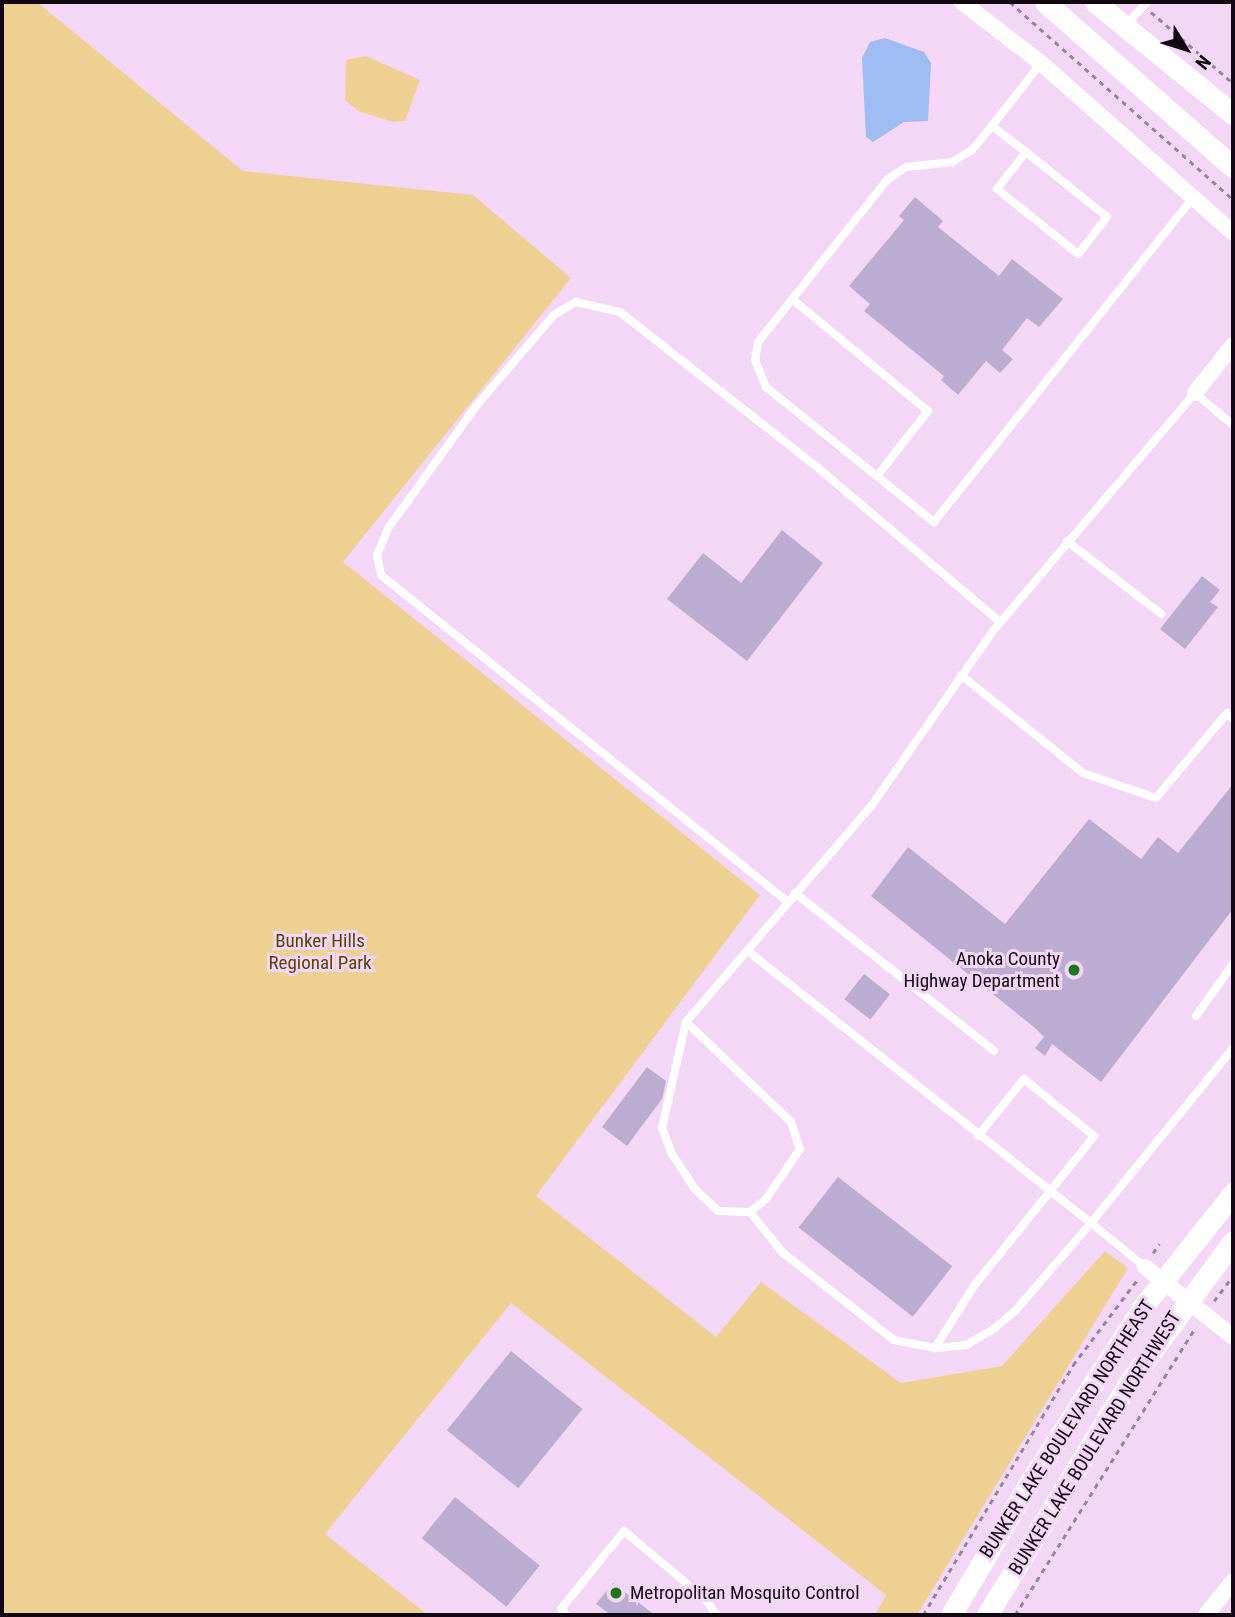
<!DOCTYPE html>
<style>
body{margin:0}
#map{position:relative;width:1235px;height:1617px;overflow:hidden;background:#f4d7f7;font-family:"Roboto Condensed",sans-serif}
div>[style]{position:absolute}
.green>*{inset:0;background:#efd093}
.water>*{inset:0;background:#9ebbf2}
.building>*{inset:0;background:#bbadd1;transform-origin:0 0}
.path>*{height:2.5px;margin-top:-1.25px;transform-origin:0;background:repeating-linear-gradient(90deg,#9a849c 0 5px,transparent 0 10px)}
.service>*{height:8px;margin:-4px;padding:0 4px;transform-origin:4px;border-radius:4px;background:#fff}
.minor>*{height:16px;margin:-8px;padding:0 8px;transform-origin:8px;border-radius:8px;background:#fff}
.secondary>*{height:21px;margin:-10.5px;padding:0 10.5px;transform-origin:10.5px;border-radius:10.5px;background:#fff}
.dots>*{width:19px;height:19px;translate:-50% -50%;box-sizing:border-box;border:4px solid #f4d7f7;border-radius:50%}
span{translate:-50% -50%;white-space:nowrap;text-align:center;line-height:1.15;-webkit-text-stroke:6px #f4d7f7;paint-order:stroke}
.park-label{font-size:19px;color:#5b4200}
.poi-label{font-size:19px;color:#110812}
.right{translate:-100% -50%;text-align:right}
.left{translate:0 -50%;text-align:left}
.street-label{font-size:19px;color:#110812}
.frame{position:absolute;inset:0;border:4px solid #110812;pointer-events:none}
.north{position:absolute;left:1151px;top:14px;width:70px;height:70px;-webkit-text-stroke:5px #f4d7f7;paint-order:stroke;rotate:128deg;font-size:19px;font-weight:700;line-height:28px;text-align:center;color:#110812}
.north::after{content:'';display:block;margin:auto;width:24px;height:32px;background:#110812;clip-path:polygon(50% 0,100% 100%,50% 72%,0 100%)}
</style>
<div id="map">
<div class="green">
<div style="clip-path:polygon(2px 2px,37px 2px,243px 171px,473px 195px,571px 278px,343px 562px,760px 895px,536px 1196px,716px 1337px,761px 1282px,901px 1383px,1002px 1366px,1105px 1251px,1128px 1268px,917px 1615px,875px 1615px,886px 1595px,511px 1303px,325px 1534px,428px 1615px,2px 1615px)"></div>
<div style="clip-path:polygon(366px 56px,420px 80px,405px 121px,393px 122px,358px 111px,345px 100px,346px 60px)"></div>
</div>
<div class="water">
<div style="clip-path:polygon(885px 38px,924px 52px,931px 63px,928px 121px,904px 122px,873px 142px,866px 137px,862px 58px,870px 42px)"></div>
</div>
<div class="building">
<div style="clip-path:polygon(915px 197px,943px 221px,938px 227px,999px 276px,1012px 259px,1063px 299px,1039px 327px,1027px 318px,1002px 350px,1013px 359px,1000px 373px,986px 361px,958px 395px,941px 380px,944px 376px,864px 311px,870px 304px,849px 286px,904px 220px,899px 216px)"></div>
<div style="clip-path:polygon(782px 530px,823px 563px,747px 661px,667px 599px,703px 553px,741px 583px)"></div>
<div style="clip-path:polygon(1202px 576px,1220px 590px,1210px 602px,1218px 607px,1185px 649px,1160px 629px)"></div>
<div style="clip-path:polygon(1233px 784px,1233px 909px,1101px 1082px,1052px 1044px,1045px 1056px,1035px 1048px,1044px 1037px,1035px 1028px,871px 896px,908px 847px,1005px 924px,1089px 819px,1141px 859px,1158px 837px,1178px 853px)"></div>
<div style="left:864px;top:974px;width:33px;height:32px;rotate:38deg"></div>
<div style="clip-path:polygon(647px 1067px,666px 1081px,662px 1099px,627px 1146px,602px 1127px)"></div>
<div style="left:838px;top:1177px;width:145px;height:64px;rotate:38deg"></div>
<div style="left:511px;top:1351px;width:92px;height:102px;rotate:39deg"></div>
<div style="left:455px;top:1497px;width:109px;height:53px;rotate:39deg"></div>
<div style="clip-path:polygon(613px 1583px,655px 1615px,611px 1615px,596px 1604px)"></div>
</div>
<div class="path">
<div style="left:1010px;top:2px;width:298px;rotate:41.5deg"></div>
<div style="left:1151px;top:12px;width:108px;rotate:40.9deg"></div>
<div style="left:1153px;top:1253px;width:11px;rotate:-56deg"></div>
<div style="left:1214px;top:1301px;width:31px;rotate:-53deg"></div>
<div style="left:923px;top:1615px;width:292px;rotate:-59deg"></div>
<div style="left:1073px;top:1365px;width:106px;rotate:-53deg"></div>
<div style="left:1015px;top:1615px;width:340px;rotate:-57.9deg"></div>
</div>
<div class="service">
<div style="left:1125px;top:26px;width:33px;rotate:-47deg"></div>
<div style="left:992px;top:126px;width:31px;rotate:130deg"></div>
<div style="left:972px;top:150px;width:23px;rotate:149deg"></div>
<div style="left:952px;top:162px;width:46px;rotate:173.8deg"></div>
<div style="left:906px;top:167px;width:23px;rotate:146deg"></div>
<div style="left:887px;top:180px;width:207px;rotate:128.5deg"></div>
<div style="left:758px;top:342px;width:18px;rotate:99deg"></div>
<div style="left:755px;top:360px;width:29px;rotate:68deg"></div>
<div style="left:766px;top:387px;width:216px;rotate:38.8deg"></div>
<div style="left:934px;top:522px;width:416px;rotate:-51.4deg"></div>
<div style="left:1026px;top:152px;width:47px;rotate:128.1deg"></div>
<div style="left:997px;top:189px;width:104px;rotate:38.7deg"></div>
<div style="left:1078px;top:254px;width:47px;rotate:-51.9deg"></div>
<div style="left:1107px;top:217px;width:104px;rotate:-141.3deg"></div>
<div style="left:1026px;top:152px;width:43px;rotate:-142.6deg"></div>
<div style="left:992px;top:126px;width:80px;rotate:-52.1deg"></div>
<div style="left:792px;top:299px;width:176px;rotate:39.5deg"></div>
<div style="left:928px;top:411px;width:83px;rotate:128.1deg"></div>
<div style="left:1067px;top:541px;width:119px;rotate:37.8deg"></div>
<div style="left:961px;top:675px;width:156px;rotate:38.8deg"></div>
<div style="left:1083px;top:773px;width:77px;rotate:18.9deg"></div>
<div style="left:1156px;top:798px;width:111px;rotate:-50.1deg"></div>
<div style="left:1227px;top:713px;width:8px;rotate:45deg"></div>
<div style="left:795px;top:893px;width:254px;rotate:38.4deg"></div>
<div style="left:788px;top:902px;width:522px;rotate:-141.22deg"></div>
<div style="left:381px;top:575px;width:20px;rotate:-101deg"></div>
<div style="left:377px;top:555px;width:30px;rotate:-67deg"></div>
<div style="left:389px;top:527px;width:150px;rotate:-54.2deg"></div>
<div style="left:477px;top:405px;width:118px;rotate:-49.5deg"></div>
<div style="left:554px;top:315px;width:26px;rotate:-31deg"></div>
<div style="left:576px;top:302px;width:45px;rotate:12.8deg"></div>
<div style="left:620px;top:312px;width:252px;rotate:38.2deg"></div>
<div style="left:818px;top:468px;width:238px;rotate:40.2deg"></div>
<div style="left:749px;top:952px;width:436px;rotate:38.4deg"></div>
<div style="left:1091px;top:1223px;width:116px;rotate:130.8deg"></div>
<div style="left:1015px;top:1311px;width:30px;rotate:140deg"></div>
<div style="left:992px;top:1330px;width:30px;rotate:150deg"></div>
<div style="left:966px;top:1345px;width:31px;rotate:174deg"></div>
<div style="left:935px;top:1348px;width:42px;rotate:-169deg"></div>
<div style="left:894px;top:1340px;width:141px;rotate:-141.9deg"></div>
<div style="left:783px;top:1253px;width:53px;rotate:-128.8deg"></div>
<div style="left:1196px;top:1016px;width:64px;rotate:-54.6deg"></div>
<div style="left:686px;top:1022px;width:286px;rotate:-49.4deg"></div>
<div style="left:872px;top:805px;width:212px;rotate:-55.2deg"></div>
<div style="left:993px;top:631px;width:312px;rotate:-49.7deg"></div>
<div style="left:1195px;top:393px;width:50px;rotate:40.1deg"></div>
<div style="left:686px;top:1022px;width:145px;rotate:43.6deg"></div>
<div style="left:791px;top:1122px;width:28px;rotate:72deg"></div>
<div style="left:800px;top:1149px;width:60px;rotate:124.2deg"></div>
<div style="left:766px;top:1199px;width:21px;rotate:141deg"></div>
<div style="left:750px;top:1212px;width:32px;rotate:-178deg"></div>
<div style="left:718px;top:1211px;width:32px;rotate:-136deg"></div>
<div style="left:695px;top:1189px;width:42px;rotate:-123.3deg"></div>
<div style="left:672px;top:1154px;width:28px;rotate:-111deg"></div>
<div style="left:662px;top:1128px;width:109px;rotate:-77.2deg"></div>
<div style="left:1145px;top:1267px;width:70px;rotate:-140.8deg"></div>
<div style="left:1091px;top:1223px;width:225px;rotate:-50.9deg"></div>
<div style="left:935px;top:1348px;width:73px;rotate:-57.8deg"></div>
<div style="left:974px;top:1286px;width:192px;rotate:-51.3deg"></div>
<div style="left:1094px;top:1136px;width:90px;rotate:-140.8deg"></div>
<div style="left:1024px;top:1079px;width:73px;rotate:128.9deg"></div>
<div style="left:567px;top:1615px;width:8px;rotate:-135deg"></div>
<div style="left:561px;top:1609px;width:100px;rotate:-51.1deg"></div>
<div style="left:624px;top:1531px;width:104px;rotate:39.9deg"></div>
<div style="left:704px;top:1598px;width:21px;rotate:53deg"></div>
</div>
<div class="minor">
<div style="left:962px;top:2px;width:100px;rotate:37.7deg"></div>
<div style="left:1041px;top:63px;width:256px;rotate:41.5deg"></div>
<div style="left:1195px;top:393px;width:61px;rotate:-51.6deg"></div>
<div style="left:1145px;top:1267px;width:112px;rotate:38.5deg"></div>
<div style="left:1206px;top:1615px;width:43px;rotate:-51.5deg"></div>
</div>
<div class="secondary">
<div style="left:1045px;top:2px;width:250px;rotate:41.3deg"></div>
<div style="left:1095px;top:2px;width:178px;rotate:39.1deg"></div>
<div style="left:951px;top:1615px;width:147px;rotate:-59.4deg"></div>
<div style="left:1026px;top:1488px;width:214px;rotate:-57.2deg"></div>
<div style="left:1142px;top:1308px;width:147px;rotate:-51.6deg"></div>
<div style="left:987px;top:1615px;width:271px;rotate:-58.6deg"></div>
<div style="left:1128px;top:1384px;width:177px;rotate:-53.7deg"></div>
</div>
<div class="dots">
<div style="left:1074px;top:970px;background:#1c7420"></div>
<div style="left:616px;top:1593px;background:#1c7420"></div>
</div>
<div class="park-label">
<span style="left:320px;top:952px">Bunker Hills<br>Regional Park</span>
</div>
<div class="poi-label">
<span class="right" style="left:1060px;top:970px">Anoka County<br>Highway Department</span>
<span class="left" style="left:630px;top:1593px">Metropolitan Mosquito Control</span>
</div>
<div class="street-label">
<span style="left:1067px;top:1429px;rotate:-57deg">BUNKER LAKE BOULEVARD NORTHEAST</span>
<span style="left:1095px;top:1443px;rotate:-58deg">BUNKER LAKE BOULEVARD NORTHWEST</span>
</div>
<div class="frame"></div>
<div class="north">N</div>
</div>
